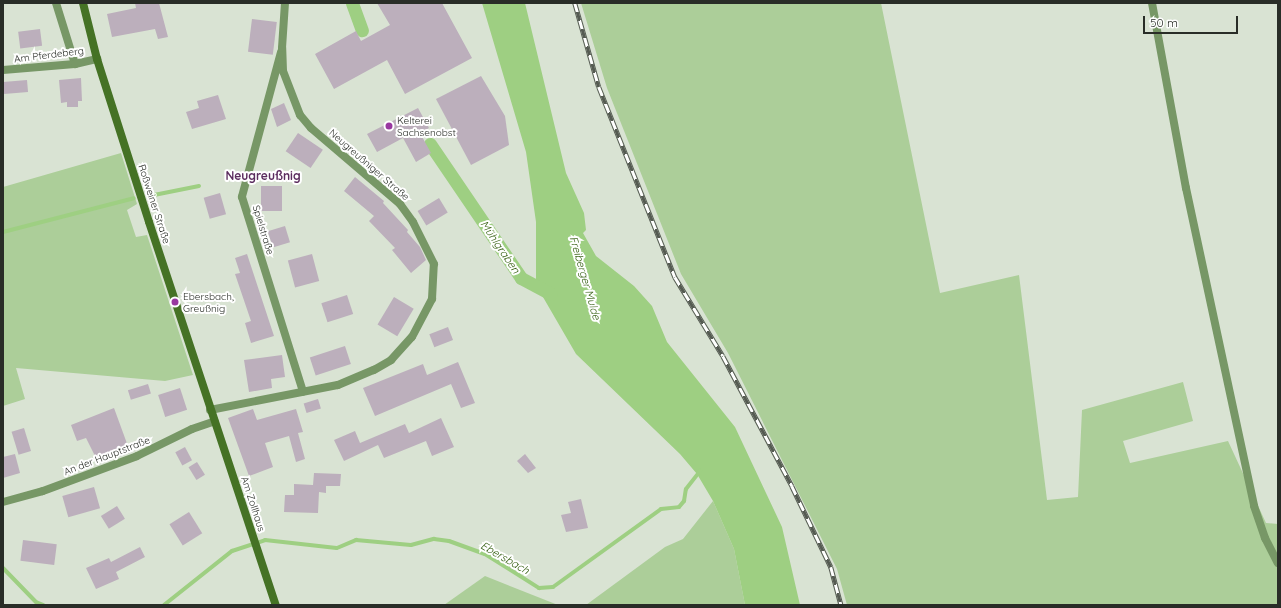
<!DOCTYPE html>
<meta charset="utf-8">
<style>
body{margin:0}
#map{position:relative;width:1281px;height:608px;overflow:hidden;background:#d9e3d3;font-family:Quicksand,sans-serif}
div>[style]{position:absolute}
.green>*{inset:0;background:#acce99}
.water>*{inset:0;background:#9ecf82}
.stream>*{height:4px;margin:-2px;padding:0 2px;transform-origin:2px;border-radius:2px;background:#9ecf82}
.canal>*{height:13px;margin:-6.5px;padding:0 6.5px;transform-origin:6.5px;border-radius:6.5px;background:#9ecf82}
.building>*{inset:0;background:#bcafbc;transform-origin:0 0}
.minor>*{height:8px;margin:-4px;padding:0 4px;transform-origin:4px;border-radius:4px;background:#779766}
.secondary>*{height:8px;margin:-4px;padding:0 4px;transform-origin:4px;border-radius:4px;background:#457225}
.rail>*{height:4.5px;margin-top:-2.25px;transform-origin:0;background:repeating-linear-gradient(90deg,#fff 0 9px,#555b52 0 18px);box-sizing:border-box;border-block:1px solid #555b52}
.dots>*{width:11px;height:11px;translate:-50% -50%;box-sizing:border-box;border:2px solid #fff;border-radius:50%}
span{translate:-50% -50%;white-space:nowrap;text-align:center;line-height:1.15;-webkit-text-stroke:4px #fff;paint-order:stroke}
.street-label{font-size:10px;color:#292d27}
.poi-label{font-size:10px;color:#292d27}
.left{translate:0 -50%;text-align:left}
.water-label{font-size:11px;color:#315c0d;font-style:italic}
.quarter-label{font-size:12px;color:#5b2c5e;font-weight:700}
.frame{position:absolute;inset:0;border:4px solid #292d27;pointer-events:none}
.scale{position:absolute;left:1143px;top:16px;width:95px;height:18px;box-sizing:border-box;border:2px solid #292d27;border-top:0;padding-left:5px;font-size:12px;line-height:14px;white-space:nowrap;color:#292d27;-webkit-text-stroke:3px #fff;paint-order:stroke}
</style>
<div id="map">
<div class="green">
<div style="clip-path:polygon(581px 3px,881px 3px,940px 293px,1019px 275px,1047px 500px,1078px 497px,1082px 410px,1183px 382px,1193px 421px,1123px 441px,1130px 463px,1228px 441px,1266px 523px,1278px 524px,1278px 605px,847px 605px,837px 569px,728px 353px,681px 274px,607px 88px)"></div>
<div style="clip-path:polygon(121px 153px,137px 204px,127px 210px,136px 237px,147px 235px,193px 375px,165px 381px,16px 368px,25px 399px,3px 406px,3px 187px)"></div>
<div style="clip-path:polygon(713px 501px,734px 549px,745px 605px,586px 605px,665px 547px,683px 539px)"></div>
<div style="clip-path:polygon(485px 576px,558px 605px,444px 605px)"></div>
</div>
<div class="water">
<div style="clip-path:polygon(482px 3px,525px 3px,566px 173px,584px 213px,586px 230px,583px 233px,596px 256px,634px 286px,652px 306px,667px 342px,735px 427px,782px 527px,800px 605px,745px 605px,734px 549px,713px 501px,697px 474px,680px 454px,576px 354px,536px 285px,536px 222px,526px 152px)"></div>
</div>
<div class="stream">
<div style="left:149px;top:196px;width:51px;rotate:-11.3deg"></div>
<div style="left:3px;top:232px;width:135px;rotate:-14.5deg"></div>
<div style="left:3px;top:568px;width:47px;rotate:45.9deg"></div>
<div style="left:36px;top:602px;width:8px;rotate:23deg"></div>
<div style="left:164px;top:605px;width:87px;rotate:-38.5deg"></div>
<div style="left:232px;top:551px;width:35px;rotate:-18deg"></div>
<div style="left:265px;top:540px;width:72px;rotate:6.3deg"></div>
<div style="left:337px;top:548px;width:21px;rotate:-23deg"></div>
<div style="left:356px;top:540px;width:55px;rotate:5.2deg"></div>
<div style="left:411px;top:545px;width:24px;rotate:-15deg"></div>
<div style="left:434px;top:539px;width:15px;rotate:8deg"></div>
<div style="left:449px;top:541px;width:38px;rotate:20deg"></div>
<div style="left:485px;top:554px;width:64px;rotate:32.2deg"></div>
<div style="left:539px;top:588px;width:14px;rotate:-4deg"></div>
<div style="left:553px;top:587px;width:133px;rotate:-35.8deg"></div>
<div style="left:661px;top:509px;width:18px;rotate:-6deg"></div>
<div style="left:679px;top:507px;width:8px;rotate:-50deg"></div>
<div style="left:684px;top:501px;width:12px;rotate:-81deg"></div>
<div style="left:686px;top:489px;width:23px;rotate:-52deg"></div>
</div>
<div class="canal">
<div style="left:352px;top:3px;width:29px;rotate:70deg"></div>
<div style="left:430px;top:144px;width:162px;rotate:55.8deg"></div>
<div style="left:521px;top:278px;width:34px;rotate:28deg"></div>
</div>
<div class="building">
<div style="clip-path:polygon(135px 3px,159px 3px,168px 37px,158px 39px,155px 29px,112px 37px,107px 14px,136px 8px)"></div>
<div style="clip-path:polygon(377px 3px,442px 3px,472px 58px,405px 94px,387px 60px,334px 89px,315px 54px,356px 31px,361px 41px,390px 25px)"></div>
<div style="left:252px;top:19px;width:25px;height:33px;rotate:7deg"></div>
<div style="left:40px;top:29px;width:17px;height:22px;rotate:83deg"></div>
<div style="clip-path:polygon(481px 76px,505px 116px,509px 145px,471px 165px,436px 99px)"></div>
<div style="clip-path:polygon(81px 78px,82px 101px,78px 101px,78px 107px,67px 107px,67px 102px,61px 103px,59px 80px)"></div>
<div style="left:27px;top:80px;width:12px;height:24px;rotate:85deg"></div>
<div style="clip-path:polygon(218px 95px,226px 119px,192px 129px,186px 112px,199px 108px,197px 101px)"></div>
<div style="clip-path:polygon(284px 103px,291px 120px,277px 127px,271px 109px)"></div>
<div style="clip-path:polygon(418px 108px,429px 128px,420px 133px,431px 153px,416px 162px,403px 138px,377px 152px,367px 134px)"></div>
<div style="left:298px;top:133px;width:30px;height:22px;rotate:34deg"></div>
<div style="clip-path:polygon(355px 177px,384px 201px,383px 203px,408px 230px,407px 232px,420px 247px,426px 260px,411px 273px,392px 250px,395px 248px,369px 221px,374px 216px,344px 191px)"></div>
<div style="left:261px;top:186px;width:21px;height:25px"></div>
<div style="left:220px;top:193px;width:22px;height:17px;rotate:74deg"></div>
<div style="left:439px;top:198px;width:17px;height:25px;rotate:59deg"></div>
<div style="left:285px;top:226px;width:17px;height:18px;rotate:73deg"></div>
<div style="clip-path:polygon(247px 254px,274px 336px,251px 343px,245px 323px,251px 321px,235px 274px,240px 273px,235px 258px)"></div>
<div style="left:312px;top:254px;width:28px;height:25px;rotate:75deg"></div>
<div style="left:347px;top:295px;width:20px;height:27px;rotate:72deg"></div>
<div style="left:394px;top:297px;width:23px;height:32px;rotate:31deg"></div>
<div style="left:448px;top:327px;width:14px;height:20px;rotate:69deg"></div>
<div style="left:345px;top:346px;width:19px;height:37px;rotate:72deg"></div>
<div style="clip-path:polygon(282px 355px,285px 377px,271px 379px,272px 388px,249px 392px,244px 360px)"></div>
<div style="clip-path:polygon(458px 362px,475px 403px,461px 408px,451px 384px,375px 416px,363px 388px,423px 364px,427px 375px)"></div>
<div style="left:148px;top:384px;width:10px;height:21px;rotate:73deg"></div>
<div style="left:180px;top:388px;width:23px;height:23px;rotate:72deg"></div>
<div style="left:318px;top:399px;width:10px;height:15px;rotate:73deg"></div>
<div style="clip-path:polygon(114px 408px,129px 449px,98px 462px,86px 438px,77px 441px,71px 425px)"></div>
<div style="clip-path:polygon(253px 409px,257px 420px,296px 409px,303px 432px,298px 433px,305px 459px,296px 462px,289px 436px,265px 443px,273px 467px,249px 476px,228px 418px)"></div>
<div style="clip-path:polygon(441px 418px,454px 447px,432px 456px,426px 441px,384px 458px,378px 445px,344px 461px,334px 440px,355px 431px,360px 443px,405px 424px,409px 433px)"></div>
<div style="left:24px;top:428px;width:24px;height:13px;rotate:73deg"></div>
<div style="left:185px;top:447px;width:15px;height:11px;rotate:62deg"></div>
<div style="clip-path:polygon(15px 454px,20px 473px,3px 478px,3px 457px)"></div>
<div style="clip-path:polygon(525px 454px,536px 468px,528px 473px,517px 461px)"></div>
<div style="left:197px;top:462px;width:15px;height:10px;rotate:58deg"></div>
<div style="clip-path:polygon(314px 473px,341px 474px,340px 486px,326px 486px,326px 493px,319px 492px,318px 513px,284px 512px,285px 495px,294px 495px,294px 484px,313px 485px)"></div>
<div style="left:94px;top:487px;width:22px;height:33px;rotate:74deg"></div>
<div style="clip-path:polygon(581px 499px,588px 528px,566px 532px,561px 515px,571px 513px,568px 502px)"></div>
<div style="left:117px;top:506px;width:15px;height:19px;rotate:58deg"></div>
<div style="left:189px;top:512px;width:25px;height:23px;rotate:58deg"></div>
<div style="left:23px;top:540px;width:34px;height:21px;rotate:7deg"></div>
<div style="clip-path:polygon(140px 547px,145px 557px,116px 572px,119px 579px,96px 589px,86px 568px,109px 558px,111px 562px)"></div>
</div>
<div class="minor">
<div style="left:56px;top:3px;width:64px;rotate:72.7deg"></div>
<div style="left:1152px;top:3px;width:188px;rotate:79.6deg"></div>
<div style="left:1186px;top:188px;width:325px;rotate:77.9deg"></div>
<div style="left:1254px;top:506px;width:34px;rotate:71deg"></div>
<div style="left:1265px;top:538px;width:28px;rotate:63deg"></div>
<div style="left:281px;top:52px;width:150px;rotate:105.1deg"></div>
<div style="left:242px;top:197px;width:204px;rotate:72.6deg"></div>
<div style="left:3px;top:70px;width:72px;rotate:-4.8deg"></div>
<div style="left:75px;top:64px;width:23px;rotate:-13deg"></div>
<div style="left:210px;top:410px;width:130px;rotate:-11.1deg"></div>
<div style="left:338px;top:385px;width:39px;rotate:-23deg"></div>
<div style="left:374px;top:370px;width:20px;rotate:-30deg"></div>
<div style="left:391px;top:360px;width:31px;rotate:-48deg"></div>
<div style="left:412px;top:337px;width:43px;rotate:-62.2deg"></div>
<div style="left:432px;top:299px;width:35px;rotate:-87deg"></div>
<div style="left:434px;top:264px;width:47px;rotate:-116.6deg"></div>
<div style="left:413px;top:222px;width:22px;rotate:-126deg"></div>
<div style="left:400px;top:204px;width:117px;rotate:-139.5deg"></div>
<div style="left:311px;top:128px;width:17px;rotate:-130deg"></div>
<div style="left:300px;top:115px;width:47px;rotate:-111.1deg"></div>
<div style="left:283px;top:71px;width:23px;rotate:-92deg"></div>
<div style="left:282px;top:48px;width:45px;rotate:-86.2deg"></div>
<div style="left:3px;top:502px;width:41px;rotate:-15.4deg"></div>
<div style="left:43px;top:491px;width:100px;rotate:-20.4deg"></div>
<div style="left:137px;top:456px;width:61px;rotate:-26.1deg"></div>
<div style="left:192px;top:429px;width:24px;rotate:-19deg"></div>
</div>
<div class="secondary">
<div style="left:83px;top:3px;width:58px;rotate:76deg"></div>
<div style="left:97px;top:59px;width:171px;rotate:72.3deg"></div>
<div style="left:149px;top:222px;width:404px;rotate:71.7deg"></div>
</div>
<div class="rail">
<div style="left:575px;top:3px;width:87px;rotate:74.1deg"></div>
<div style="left:599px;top:87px;width:205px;rotate:68.2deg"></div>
<div style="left:675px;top:277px;width:92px;rotate:58.7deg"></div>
<div style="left:723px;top:356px;width:147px;rotate:62deg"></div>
<div style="left:792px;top:486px;width:90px;rotate:64.3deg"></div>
<div style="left:831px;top:567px;width:39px;rotate:75deg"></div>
</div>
<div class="dots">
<div style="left:389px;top:126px;background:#9938a0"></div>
<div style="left:175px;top:302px;background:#9938a0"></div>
</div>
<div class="street-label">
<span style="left:49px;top:55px;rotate:-7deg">Am Pferdeberg</span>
<span style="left:369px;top:165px;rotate:41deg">Neugreußniger Straße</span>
<span style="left:154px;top:204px;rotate:72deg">Roßweiner Straße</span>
<span style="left:263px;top:230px;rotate:73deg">Spielstraße</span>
<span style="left:107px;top:456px;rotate:-21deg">An der Hauptstraße</span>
<span style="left:253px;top:504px;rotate:72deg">Am Zollhaus</span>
</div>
<div class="poi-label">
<span class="left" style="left:397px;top:126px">Kelterei<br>Sachsenobst</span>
<span class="left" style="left:183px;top:302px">Ebersbach,<br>Greußnig</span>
</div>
<div class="water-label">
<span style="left:500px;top:247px;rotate:56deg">Mühlgraben</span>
<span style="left:585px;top:278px;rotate:74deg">Freiberger Mulde</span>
<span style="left:505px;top:558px;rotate:30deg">Ebersbach</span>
</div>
<div class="quarter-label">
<span style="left:263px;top:176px">Neugreußnig</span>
</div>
<div class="frame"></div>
<div class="scale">50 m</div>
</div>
